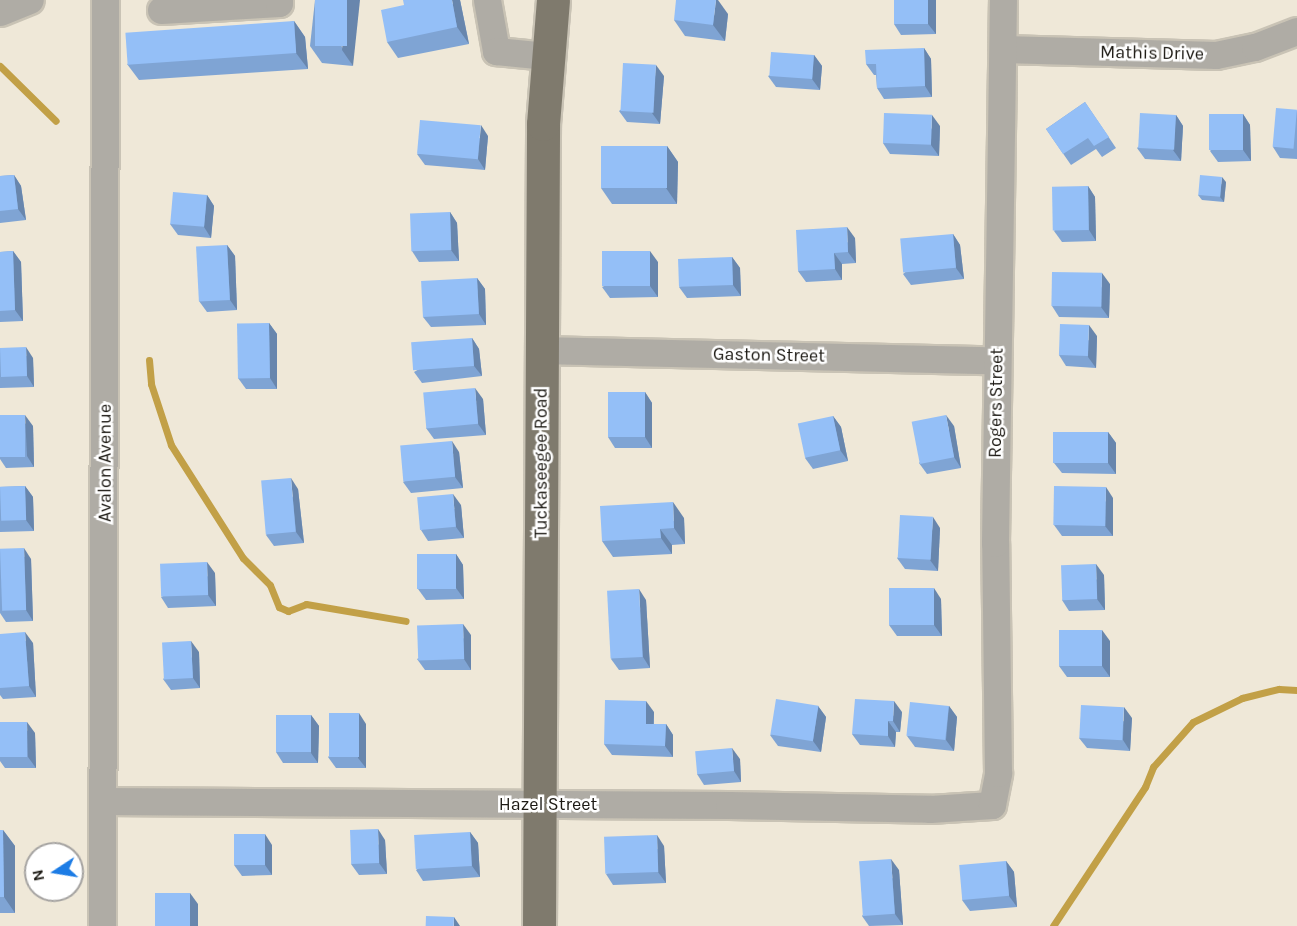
<!DOCTYPE html>
<style>
body{margin:0}
#map{position:relative;width:1297px;height:926px;overflow:hidden;background:#efe8d8;font-family:Karla,sans-serif}
div>[style]{position:absolute}
.stream>*{height:7px;margin:-3.5px;padding:0 3.5px;transform-origin:3.5px;border-radius:3.5px;background:#c2a047}
.roads{filter:drop-shadow(2px 0 #c9c3b5) drop-shadow(-2px 0 #c9c3b5) drop-shadow(0 2px #c9c3b5) drop-shadow(0 -2px #c9c3b5)}
.minor>*{height:27px;margin:-13.5px;padding:0 13.5px;transform-origin:13.5px;border-radius:13.5px;background:#afaca5}
.major>*{height:33px;margin:-16.5px;padding:0 16.5px;transform-origin:16.5px;border-radius:16.5px;background:#7f7a6d}
.wall>*{inset:0;background:#7fa4d4}
.shaded-wall>*{inset:0;background:#6886ad}
.building>*{inset:0;background:#94bff7;transform-origin:0 0}
span{translate:-50% -50%;white-space:nowrap;text-align:center;line-height:1.15;-webkit-text-stroke:5px #fff;paint-order:stroke}
.street-label{font-size:18px;color:#1d1a14}
.north{position:absolute;left:24px;top:842px;width:60px;height:60px;box-sizing:border-box;background:#fff;border:2px solid #a5a3a1;border-radius:50%;rotate:258deg;font-size:16px;font-weight:700;line-height:24px;text-align:center;color:#1d1a14}
.north::after{content:'';display:block;margin:auto;width:21px;height:27px;background:#1c7ce5;clip-path:polygon(50% 0,100% 100%,50% 72%,0 100%)}
</style>
<div id="map">
<div class="stream">
<div style="left:0;top:66px;width:78px;rotate:44.5deg"></div>
<div style="left:149px;top:360px;width:24px;rotate:85deg"></div>
<div style="left:151px;top:384px;width:64px;rotate:71.8deg"></div>
<div style="left:171px;top:445px;width:134px;rotate:57.5deg"></div>
<div style="left:243px;top:558px;width:38px;rotate:45deg"></div>
<div style="left:270px;top:585px;width:24px;rotate:68deg"></div>
<div style="left:279px;top:607px;width:10px;rotate:24deg"></div>
<div style="left:288px;top:611px;width:19px;rotate:-21deg"></div>
<div style="left:306px;top:604px;width:101px;rotate:9.6deg"></div>
<div style="left:1053px;top:926px;width:167px;rotate:-56.5deg"></div>
<div style="left:1145px;top:787px;width:22px;rotate:-68deg"></div>
<div style="left:1153px;top:767px;width:60px;rotate:-48.4deg"></div>
<div style="left:1193px;top:722px;width:55px;rotate:-26.1deg"></div>
<div style="left:1242px;top:698px;width:38px;rotate:-14deg"></div>
<div style="left:1279px;top:689px;width:18px;rotate:3deg"></div>
</div>
<div class="roads">
<div class="minor">
<div style="left:487px;top:0;width:52px;rotate:80deg"></div>
<div style="left:496px;top:51px;width:51px;rotate:5.6deg"></div>
<div style="left:161px;top:10px;width:118px;rotate:-3.4deg"></div>
<div style="left:279px;top:3px;width:3px;rotate:-90deg"></div>
<div style="left:0;top:12px;width:32px;rotate:-22deg"></div>
<div style="left:1003px;top:49px;width:213px;rotate:1.6deg"></div>
<div style="left:1216px;top:55px;width:40px;rotate:-12deg"></div>
<div style="left:1255px;top:47px;width:45px;rotate:-20.9deg"></div>
<div style="left:542px;top:350px;width:455px;rotate:1.3deg"></div>
<div style="left:103px;top:801px;width:626px;rotate:0.37deg"></div>
<div style="left:729px;top:805px;width:201px;rotate:1.1deg"></div>
<div style="left:930px;top:809px;width:62px;rotate:-3.7deg"></div>
<div style="left:992px;top:805px;width:33px;rotate:-79deg"></div>
<div style="left:998px;top:773px;width:230px;rotate:-90.7deg"></div>
<div style="left:995px;top:543px;width:543px;rotate:-89.16deg"></div>
<div style="left:102px;top:926px;width:926px;rotate:-89.81deg"></div>
</div>
<div class="major">
<div style="left:539px;top:926px;width:802px;rotate:-89.71deg"></div>
<div style="left:543px;top:124px;width:124px;rotate:-85.4deg"></div>
</div>
</div>
<div class="wall">
<div style="clip-path:polygon(315px 0,353px 66px,322px 63px,310px 46px)"></div>
<div style="clip-path:polygon(460px 0,469px 44px,398px 58px,387px 42px)"></div>
<div style="clip-path:polygon(894px 0,936px 0,936px 34px,901px 35px,894px 24px)"></div>
<div style="clip-path:polygon(728px 14px,725px 41px,685px 36px,674px 20px)"></div>
<div style="clip-path:polygon(294px 21px,305px 37px,308px 69px,139px 80px,127px 64px)"></div>
<div style="clip-path:polygon(924px 48px,931px 59px,932px 97px,884px 99px,877px 88px,876px 75px,874px 75px,866px 64px)"></div>
<div style="clip-path:polygon(814px 55px,822px 66px,820px 90px,776px 87px,768px 76px)"></div>
<div style="clip-path:polygon(664px 76px,660px 124px,627px 122px,619px 111px)"></div>
<div style="clip-path:polygon(1085px 102px,1116px 148px,1102px 157px,1096px 149px,1071px 165px,1046px 129px)"></div>
<div style="clip-path:polygon(1297px 110px,1297px 159px,1280px 158px,1273px 147px)"></div>
<div style="clip-path:polygon(1243px 114px,1250px 125px,1251px 161px,1218px 162px,1210px 151px)"></div>
<div style="clip-path:polygon(1176px 115px,1183px 126px,1181px 161px,1145px 159px,1137px 148px)"></div>
<div style="clip-path:polygon(940px 126px,939px 156px,890px 154px,883px 143px)"></div>
<div style="clip-path:polygon(488px 136px,485px 170px,425px 165px,417px 154px)"></div>
<div style="clip-path:polygon(667px 146px,678px 162px,677px 204px,612px 204px,601px 188px)"></div>
<div style="clip-path:polygon(14px 175px,21px 186px,26px 220px,0 223px,0 176px)"></div>
<div style="clip-path:polygon(1226px 182px,1224px 202px,1202px 200px,1198px 195px)"></div>
<div style="clip-path:polygon(1088px 186px,1095px 197px,1096px 241px,1062px 242px,1054px 231px)"></div>
<div style="clip-path:polygon(207px 195px,214px 206px,211px 238px,178px 235px,170px 224px)"></div>
<div style="clip-path:polygon(450px 212px,457px 223px,459px 261px,419px 262px,412px 251px)"></div>
<div style="clip-path:polygon(953px 234px,960px 245px,964px 279px,911px 285px,903px 274px)"></div>
<div style="clip-path:polygon(855px 238px,856px 263px,842px 264px,842px 280px,806px 282px,798px 271px)"></div>
<div style="clip-path:polygon(227px 245px,235px 256px,237px 310px,207px 312px,199px 301px)"></div>
<div style="clip-path:polygon(13px 251px,21px 262px,23px 321px,0 322px,0 252px)"></div>
<div style="clip-path:polygon(732px 257px,740px 268px,741px 296px,687px 298px,679px 287px)"></div>
<div style="clip-path:polygon(658px 262px,658px 297px,610px 298px,602px 287px)"></div>
<div style="clip-path:polygon(477px 278px,485px 289px,486px 325px,431px 327px,423px 317px)"></div>
<div style="clip-path:polygon(1110px 284px,1109px 318px,1059px 317px,1052px 306px)"></div>
<div style="clip-path:polygon(269px 323px,277px 334px,277px 389px,246px 389px,238px 378px)"></div>
<div style="clip-path:polygon(1097px 336px,1096px 368px,1066px 366px,1059px 355px)"></div>
<div style="clip-path:polygon(472px 338px,479px 349px,482px 376px,422px 383px,414px 372px)"></div>
<div style="clip-path:polygon(0 348px,33px 358px,34px 387px,0 388px)"></div>
<div style="clip-path:polygon(645px 392px,652px 403px,652px 448px,615px 448px,608px 437px)"></div>
<div style="clip-path:polygon(483px 399px,486px 435px,434px 439px,426px 428px)"></div>
<div style="clip-path:polygon(0 415px,33px 426px,34px 467px,6px 468px,0 459px)"></div>
<div style="clip-path:polygon(833px 416px,841px 427px,848px 461px,813px 469px,805px 458px)"></div>
<div style="clip-path:polygon(954px 426px,961px 468px,927px 474px,919px 463px)"></div>
<div style="clip-path:polygon(1108px 432px,1116px 443px,1116px 474px,1062px 473px,1054px 463px)"></div>
<div style="clip-path:polygon(459px 452px,463px 488px,411px 493px,403px 482px)"></div>
<div style="clip-path:polygon(25px 486px,33px 497px,34px 531px,0 532px,0 487px)"></div>
<div style="clip-path:polygon(298px 489px,304px 543px,274px 546px,266px 535px)"></div>
<div style="clip-path:polygon(1113px 498px,1113px 536px,1062px 536px,1054px 525px)"></div>
<div style="clip-path:polygon(461px 505px,464px 538px,428px 541px,421px 530px)"></div>
<div style="clip-path:polygon(684px 518px,685px 544px,672px 545px,672px 554px,613px 557px,602px 541px)"></div>
<div style="clip-path:polygon(940px 528px,938px 571px,905px 569px,897px 558px)"></div>
<div style="clip-path:polygon(0 549px,31px 559px,33px 621px,6px 622px,0 613px)"></div>
<div style="clip-path:polygon(456px 554px,463px 565px,464px 599px,426px 600px,418px 589px)"></div>
<div style="clip-path:polygon(215px 573px,216px 606px,168px 608px,161px 597px)"></div>
<div style="clip-path:polygon(1104px 575px,1105px 610px,1069px 611px,1062px 600px)"></div>
<div style="clip-path:polygon(941px 599px,942px 636px,897px 636px,889px 625px)"></div>
<div style="clip-path:polygon(646px 600px,650px 668px,619px 670px,611px 659px)"></div>
<div style="clip-path:polygon(0 634px,33px 643px,36px 697px,3px 699px,0 695px)"></div>
<div style="clip-path:polygon(471px 635px,471px 670px,425px 670px,417px 659px)"></div>
<div style="clip-path:polygon(1110px 641px,1110px 677px,1067px 677px,1059px 666px)"></div>
<div style="clip-path:polygon(199px 652px,200px 688px,171px 690px,163px 679px)"></div>
<div style="clip-path:polygon(818px 706px,826px 717px,821px 752px,778px 746px,770px 735px)"></div>
<div style="clip-path:polygon(949px 706px,957px 717px,954px 751px,915px 747px,907px 736px)"></div>
<div style="clip-path:polygon(654px 712px,654px 724px,666px 724px,673px 735px,673px 757px,612px 755px,604px 744px)"></div>
<div style="clip-path:polygon(902px 712px,900px 732px,896px 732px,895px 747px,860px 745px,852px 734px)"></div>
<div style="clip-path:polygon(311px 715px,319px 726px,318px 763px,283px 763px,276px 752px)"></div>
<div style="clip-path:polygon(1132px 718px,1130px 751px,1087px 748px,1079px 738px)"></div>
<div style="clip-path:polygon(0 722px,35px 733px,36px 768px,5px 768px,0 761px)"></div>
<div style="clip-path:polygon(366px 724px,366px 768px,336px 768px,328px 757px)"></div>
<div style="clip-path:polygon(740px 759px,741px 782px,704px 785px,697px 774px)"></div>
<div style="clip-path:polygon(0 830px,3px 830px,15px 846px,15px 913px,0 913px)"></div>
<div style="clip-path:polygon(470px 832px,478px 843px,480px 877px,423px 881px,416px 870px)"></div>
<div style="clip-path:polygon(385px 840px,387px 874px,359px 875px,351px 864px)"></div>
<div style="clip-path:polygon(272px 845px,272px 875px,242px 876px,234px 865px)"></div>
<div style="clip-path:polygon(664px 846px,666px 883px,613px 885px,606px 874px)"></div>
<div style="clip-path:polygon(1006px 861px,1014px 872px,1017px 907px,970px 911px,962px 900px)"></div>
<div style="clip-path:polygon(899px 870px,903px 925px,869px 926px,862px 916px)"></div>
</div>
<div class="shaded-wall">
<div style="clip-path:polygon(347px 0,360px 0,353px 66px,342px 50px)"></div>
<div style="clip-path:polygon(452px 0,460px 0,469px 44px,457px 27px)"></div>
<div style="clip-path:polygon(716px 0,718px 0,728px 14px,725px 41px,713px 25px)"></div>
<div style="clip-path:polygon(928px 0,936px 0,936px 34px,928px 24px)"></div>
<div style="clip-path:polygon(294px 21px,305px 37px,308px 69px,296px 53px)"></div>
<div style="clip-path:polygon(924px 48px,931px 59px,932px 97px,925px 86px)"></div>
<div style="clip-path:polygon(814px 55px,822px 66px,820px 90px,812px 79px)"></div>
<div style="clip-path:polygon(656px 65px,664px 76px,660px 124px,652px 113px)"></div>
<div style="clip-path:polygon(1243px 114px,1250px 125px,1251px 161px,1243px 150px)"></div>
<div style="clip-path:polygon(932px 115px,940px 126px,939px 156px,931px 145px)"></div>
<div style="clip-path:polygon(1176px 115px,1183px 126px,1181px 161px,1173px 150px)"></div>
<div style="clip-path:polygon(481px 125px,488px 136px,485px 170px,478px 159px)"></div>
<div style="clip-path:polygon(667px 146px,678px 162px,677px 204px,666px 188px)"></div>
<div style="clip-path:polygon(14px 175px,21px 186px,26px 220px,18px 209px)"></div>
<div style="clip-path:polygon(1222px 177px,1226px 182px,1224px 202px,1220px 197px)"></div>
<div style="clip-path:polygon(1088px 186px,1095px 197px,1096px 241px,1089px 230px)"></div>
<div style="clip-path:polygon(207px 195px,214px 206px,211px 238px,204px 227px)"></div>
<div style="clip-path:polygon(450px 212px,457px 223px,459px 261px,451px 250px)"></div>
<div style="clip-path:polygon(847px 227px,855px 238px,856px 263px,848px 252px)"></div>
<div style="clip-path:polygon(953px 234px,960px 245px,964px 279px,956px 268px)"></div>
<div style="clip-path:polygon(227px 245px,235px 256px,237px 310px,230px 300px)"></div>
<div style="clip-path:polygon(13px 251px,21px 262px,23px 321px,15px 310px)"></div>
<div style="clip-path:polygon(650px 251px,658px 262px,658px 297px,650px 286px)"></div>
<div style="clip-path:polygon(834px 253px,842px 264px,842px 280px,835px 269px)"></div>
<div style="clip-path:polygon(732px 257px,740px 268px,741px 296px,733px 285px)"></div>
<div style="clip-path:polygon(1102px 273px,1110px 284px,1109px 318px,1101px 307px)"></div>
<div style="clip-path:polygon(477px 278px,485px 289px,486px 325px,479px 314px)"></div>
<div style="clip-path:polygon(269px 323px,277px 334px,277px 389px,270px 378px)"></div>
<div style="clip-path:polygon(1089px 325px,1097px 336px,1096px 368px,1088px 357px)"></div>
<div style="clip-path:polygon(472px 338px,479px 349px,482px 376px,474px 366px)"></div>
<div style="clip-path:polygon(26px 347px,33px 358px,34px 387px,27px 376px)"></div>
<div style="clip-path:polygon(475px 388px,483px 399px,486px 435px,478px 424px)"></div>
<div style="clip-path:polygon(645px 392px,652px 403px,652px 448px,645px 437px)"></div>
<div style="clip-path:polygon(25px 415px,33px 426px,34px 467px,27px 456px)"></div>
<div style="clip-path:polygon(946px 415px,954px 426px,961px 468px,954px 457px)"></div>
<div style="clip-path:polygon(833px 416px,841px 427px,848px 461px,840px 450px)"></div>
<div style="clip-path:polygon(1108px 432px,1116px 443px,1116px 474px,1108px 463px)"></div>
<div style="clip-path:polygon(452px 441px,459px 452px,463px 488px,455px 477px)"></div>
<div style="clip-path:polygon(291px 478px,298px 489px,304px 543px,296px 532px)"></div>
<div style="clip-path:polygon(25px 486px,33px 497px,34px 531px,26px 520px)"></div>
<div style="clip-path:polygon(1106px 487px,1113px 498px,1113px 536px,1105px 526px)"></div>
<div style="clip-path:polygon(453px 494px,461px 505px,464px 538px,456px 527px)"></div>
<div style="clip-path:polygon(673px 502px,684px 518px,685px 544px,674px 528px)"></div>
<div style="clip-path:polygon(933px 517px,940px 528px,938px 571px,930px 560px)"></div>
<div style="clip-path:polygon(660px 529px,672px 545px,672px 554px,661px 538px)"></div>
<div style="clip-path:polygon(24px 548px,31px 559px,33px 621px,26px 610px)"></div>
<div style="clip-path:polygon(456px 554px,463px 565px,464px 599px,456px 588px)"></div>
<div style="clip-path:polygon(207px 562px,215px 573px,216px 606px,208px 595px)"></div>
<div style="clip-path:polygon(1096px 564px,1104px 575px,1105px 610px,1097px 599px)"></div>
<div style="clip-path:polygon(934px 588px,941px 599px,942px 636px,934px 625px)"></div>
<div style="clip-path:polygon(639px 589px,646px 600px,650px 668px,643px 657px)"></div>
<div style="clip-path:polygon(463px 624px,471px 635px,471px 670px,464px 659px)"></div>
<div style="clip-path:polygon(1102px 630px,1110px 641px,1110px 677px,1102px 666px)"></div>
<div style="clip-path:polygon(25px 632px,33px 643px,36px 697px,29px 686px)"></div>
<div style="clip-path:polygon(191px 641px,199px 652px,200px 688px,193px 678px)"></div>
<div style="clip-path:polygon(646px 701px,654px 712px,653px 735px,646px 724px)"></div>
<div style="clip-path:polygon(894px 701px,902px 712px,900px 732px,893px 721px)"></div>
<div style="clip-path:polygon(818px 706px,826px 717px,821px 752px,813px 741px)"></div>
<div style="clip-path:polygon(949px 706px,957px 717px,954px 751px,946px 740px)"></div>
<div style="clip-path:polygon(1124px 707px,1132px 718px,1130px 751px,1123px 740px)"></div>
<div style="clip-path:polygon(359px 713px,366px 724px,366px 768px,358px 758px)"></div>
<div style="clip-path:polygon(311px 715px,319px 726px,318px 763px,311px 753px)"></div>
<div style="clip-path:polygon(888px 721px,896px 732px,895px 747px,888px 736px)"></div>
<div style="clip-path:polygon(27px 722px,35px 733px,36px 768px,28px 757px)"></div>
<div style="clip-path:polygon(666px 724px,673px 735px,673px 757px,665px 746px)"></div>
<div style="clip-path:polygon(732px 748px,740px 759px,741px 782px,734px 771px)"></div>
<div style="clip-path:polygon(378px 829px,385px 840px,387px 874px,379px 863px)"></div>
<div style="clip-path:polygon(3px 830px,15px 846px,15px 913px,4px 897px)"></div>
<div style="clip-path:polygon(470px 832px,478px 843px,480px 877px,472px 866px)"></div>
<div style="clip-path:polygon(265px 834px,272px 845px,272px 875px,265px 865px)"></div>
<div style="clip-path:polygon(657px 835px,664px 846px,666px 883px,658px 872px)"></div>
<div style="clip-path:polygon(891px 859px,899px 870px,903px 925px,895px 914px)"></div>
<div style="clip-path:polygon(1006px 861px,1014px 872px,1017px 907px,1009px 896px)"></div>
<div style="clip-path:polygon(190px 893px,198px 904px,198px 926px,190px 926px)"></div>
<div style="clip-path:polygon(454px 917px,460px 926px,454px 926px)"></div>
</div>
<div class="building">
<div style="left:315px;top:0;width:32px;height:46px"></div>
<div style="clip-path:polygon(403px 0,452px 0,457px 27px,387px 42px,381px 10px,404px 5px)"></div>
<div style="clip-path:polygon(676px 0,716px 0,713px 25px,674px 20px)"></div>
<div style="left:894px;top:0;width:34px;height:24px"></div>
<div style="left:294px;top:21px;width:32px;height:169px;rotate:86deg"></div>
<div style="clip-path:polygon(924px 48px,925px 86px,877px 88px,876px 64px,866px 64px,865px 50px)"></div>
<div style="left:771px;top:52px;width:43px;height:24px;rotate:4deg"></div>
<div style="left:623px;top:63px;width:33px;height:48px;rotate:3deg"></div>
<div style="clip-path:polygon(1085px 102px,1109px 137px,1094px 146px,1088px 138px,1063px 154px,1046px 129px)"></div>
<div style="left:1276px;top:108px;width:21px;height:39px;rotate:5deg"></div>
<div style="left:884px;top:113px;width:48px;height:30px;rotate:2deg"></div>
<div style="left:1140px;top:113px;width:36px;height:35px;rotate:3deg"></div>
<div style="left:1243px;top:114px;width:36px;height:34px;rotate:90deg"></div>
<div style="left:420px;top:120px;width:61px;height:34px;rotate:5deg"></div>
<div style="left:601px;top:146px;width:66px;height:42px"></div>
<div style="clip-path:polygon(14px 175px,18px 209px,0 211px,0 176px)"></div>
<div style="left:1200px;top:175px;width:22px;height:20px;rotate:5deg"></div>
<div style="left:1088px;top:186px;width:44px;height:36px;rotate:89deg"></div>
<div style="left:173px;top:192px;width:34px;height:32px;rotate:5deg"></div>
<div style="left:450px;top:212px;width:38px;height:40px;rotate:88deg"></div>
<div style="clip-path:polygon(847px 227px,848px 252px,834px 253px,835px 269px,798px 271px,796px 230px)"></div>
<div style="left:953px;top:234px;width:34px;height:53px;rotate:85deg"></div>
<div style="left:227px;top:245px;width:55px;height:31px;rotate:87deg"></div>
<div style="clip-path:polygon(13px 251px,15px 310px,0 311px,0 252px)"></div>
<div style="left:650px;top:251px;width:35px;height:48px;rotate:90deg"></div>
<div style="left:732px;top:257px;width:28px;height:54px;rotate:88deg"></div>
<div style="left:1052px;top:272px;width:50px;height:34px;rotate:1deg"></div>
<div style="left:477px;top:278px;width:36px;height:56px;rotate:87deg"></div>
<div style="left:269px;top:323px;width:55px;height:32px;rotate:89deg"></div>
<div style="left:1060px;top:324px;width:29px;height:31px;rotate:2deg"></div>
<div style="left:472px;top:338px;width:28px;height:61px;rotate:86deg"></div>
<div style="left:26px;top:347px;width:29px;height:26px;rotate:88deg"></div>
<div style="left:475px;top:388px;width:36px;height:52px;rotate:85deg"></div>
<div style="left:608px;top:392px;width:37px;height:45px"></div>
<div style="left:0;top:415px;width:25px;height:42px"></div>
<div style="left:946px;top:415px;width:43px;height:35px;rotate:79deg"></div>
<div style="left:833px;top:416px;width:35px;height:36px;rotate:78deg"></div>
<div style="left:1053px;top:432px;width:55px;height:31px"></div>
<div style="left:452px;top:441px;width:36px;height:52px;rotate:85deg"></div>
<div style="left:291px;top:478px;width:54px;height:30px;rotate:85deg"></div>
<div style="left:25px;top:486px;width:34px;height:25px;rotate:88deg"></div>
<div style="left:1054px;top:486px;width:52px;height:39px;rotate:1deg"></div>
<div style="left:453px;top:494px;width:33px;height:36px;rotate:85deg"></div>
<div style="clip-path:polygon(673px 502px,674px 528px,660px 529px,661px 538px,602px 541px,600px 506px)"></div>
<div style="left:900px;top:515px;width:33px;height:43px;rotate:3deg"></div>
<div style="left:24px;top:548px;width:62px;height:24px;rotate:88deg"></div>
<div style="left:417px;top:554px;width:39px;height:35px"></div>
<div style="left:207px;top:562px;width:33px;height:47px;rotate:88deg"></div>
<div style="left:1096px;top:564px;width:35px;height:35px;rotate:88deg"></div>
<div style="left:934px;top:588px;width:37px;height:45px;rotate:90deg"></div>
<div style="left:639px;top:589px;width:68px;height:32px;rotate:87deg"></div>
<div style="left:463px;top:624px;width:35px;height:46px;rotate:88deg"></div>
<div style="left:1059px;top:630px;width:43px;height:36px"></div>
<div style="clip-path:polygon(25px 632px,29px 686px,0 688px,0 634px)"></div>
<div style="left:191px;top:641px;width:37px;height:29px;rotate:87deg"></div>
<div style="left:776px;top:699px;width:43px;height:36px;rotate:9deg"></div>
<div style="clip-path:polygon(855px 699px,894px 701px,893px 721px,888px 721px,888px 736px,852px 734px)"></div>
<div style="clip-path:polygon(605px 700px,646px 701px,646px 724px,666px 724px,665px 746px,604px 744px)"></div>
<div style="left:910px;top:702px;width:39px;height:34px;rotate:6deg"></div>
<div style="left:1081px;top:705px;width:43px;height:33px;rotate:3deg"></div>
<div style="left:329px;top:713px;width:30px;height:44px"></div>
<div style="left:276px;top:715px;width:35px;height:37px"></div>
<div style="left:0;top:722px;width:27px;height:35px"></div>
<div style="left:732px;top:748px;width:23px;height:37px;rotate:85deg"></div>
<div style="left:378px;top:829px;width:34px;height:28px;rotate:88deg"></div>
<div style="clip-path:polygon(0 830px,3px 830px,4px 897px,0 897px)"></div>
<div style="left:470px;top:832px;width:34px;height:56px;rotate:87deg"></div>
<div style="left:234px;top:834px;width:31px;height:31px"></div>
<div style="left:657px;top:835px;width:37px;height:53px;rotate:88deg"></div>
<div style="left:891px;top:859px;width:55px;height:32px;rotate:86deg"></div>
<div style="left:1006px;top:861px;width:35px;height:47px;rotate:85deg"></div>
<div style="left:155px;top:893px;width:35px;height:33px"></div>
<div style="left:426px;top:916px;width:28px;height:10px;rotate:2deg"></div>
</div>
<div class="street-label">
<span style="left:1152px;top:53px;rotate:1deg">Mathis Drive</span>
<span style="left:769px;top:355px;rotate:1deg">Gaston Street</span>
<span style="left:996px;top:403px;rotate:-89deg">Rogers Street</span>
<span style="left:105px;top:463px;rotate:-90deg">Avalon Avenue</span>
<span style="left:541px;top:463px;rotate:-90deg">Tuckaseegee Road</span>
<span style="left:548px;top:804px">Hazel Street</span>
</div>
<div class="north">N</div>
</div>
